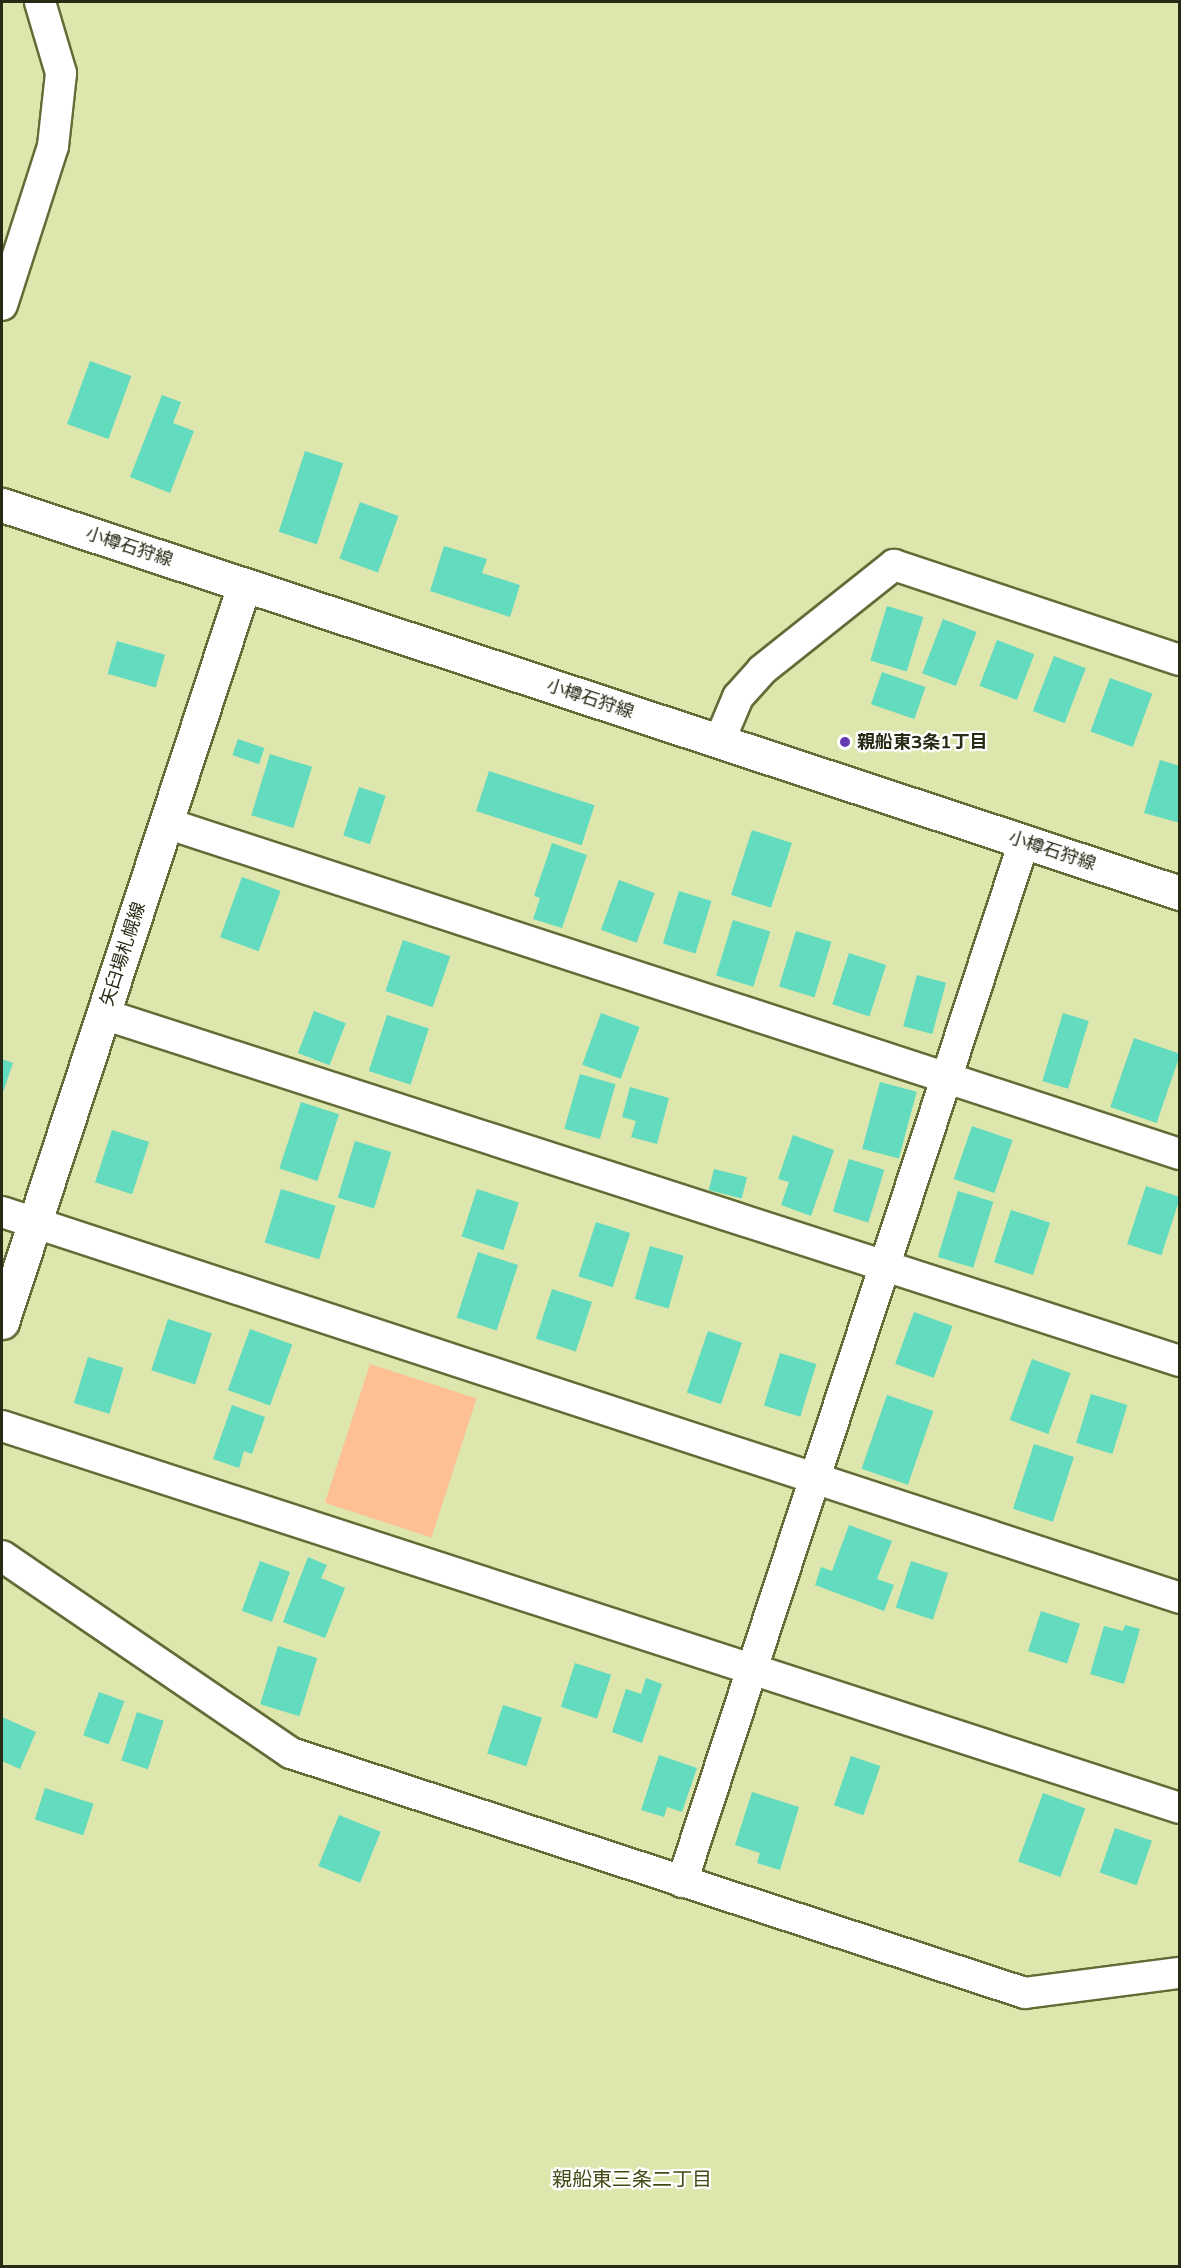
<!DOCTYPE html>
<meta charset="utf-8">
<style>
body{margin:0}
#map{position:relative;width:1181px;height:2268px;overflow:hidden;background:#dde6ad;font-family:"Varela Round","Noto Sans JP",sans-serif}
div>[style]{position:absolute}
.green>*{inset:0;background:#febf94;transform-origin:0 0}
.building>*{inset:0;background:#62dbbe;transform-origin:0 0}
.roads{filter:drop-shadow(2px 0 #646b37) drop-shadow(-2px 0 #646b37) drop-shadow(0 2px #646b37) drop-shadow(0 -2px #646b37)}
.street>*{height:30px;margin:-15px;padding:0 15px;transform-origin:15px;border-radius:15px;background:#fff}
.secondary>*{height:33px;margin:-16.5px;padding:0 16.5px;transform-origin:16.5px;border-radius:16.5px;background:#fff}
.dots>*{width:16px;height:16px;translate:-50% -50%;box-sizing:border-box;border:3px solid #fff;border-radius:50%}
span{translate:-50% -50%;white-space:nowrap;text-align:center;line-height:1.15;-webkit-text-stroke:4.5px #fff;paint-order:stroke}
.street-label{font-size:18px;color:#272a14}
.poi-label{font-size:18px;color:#272a14;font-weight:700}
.left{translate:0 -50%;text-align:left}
.neighbourhood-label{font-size:20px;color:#454a15}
.frame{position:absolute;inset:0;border:3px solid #272a14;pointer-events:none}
</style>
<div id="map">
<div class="green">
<div style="left:370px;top:1364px;width:112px;height:146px;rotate:18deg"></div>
</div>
<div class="building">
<div style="left:90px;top:361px;width:44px;height:67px;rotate:20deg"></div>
<div style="clip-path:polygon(162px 395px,181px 402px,173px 423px,194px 431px,170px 493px,130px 477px)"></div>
<div style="left:305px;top:451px;width:40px;height:85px;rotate:18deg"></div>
<div style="left:360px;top:502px;width:41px;height:60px;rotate:20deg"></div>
<div style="clip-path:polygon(444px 546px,487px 559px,482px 573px,520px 585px,510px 617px,430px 591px)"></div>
<div style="left:887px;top:606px;width:38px;height:57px;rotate:17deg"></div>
<div style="left:943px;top:619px;width:36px;height:58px;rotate:21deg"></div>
<div style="left:997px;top:640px;width:40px;height:49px;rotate:21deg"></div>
<div style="left:117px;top:641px;width:50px;height:34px;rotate:16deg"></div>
<div style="left:1054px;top:656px;width:34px;height:59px;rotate:21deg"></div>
<div style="left:882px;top:672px;width:46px;height:34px;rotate:19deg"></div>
<div style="left:1110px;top:678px;width:45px;height:57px;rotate:20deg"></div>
<div style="left:238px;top:739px;width:28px;height:17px;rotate:19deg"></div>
<div style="left:270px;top:754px;width:44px;height:64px;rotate:17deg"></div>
<div style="clip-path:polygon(1160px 760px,1180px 766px,1180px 823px,1144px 813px)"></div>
<div style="left:489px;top:771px;width:111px;height:42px;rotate:18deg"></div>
<div style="left:359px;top:787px;width:28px;height:51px;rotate:18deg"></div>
<div style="left:752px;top:830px;width:42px;height:68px;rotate:18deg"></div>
<div style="clip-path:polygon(552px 843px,587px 855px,562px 928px,533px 919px,540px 898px,534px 896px)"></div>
<div style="left:242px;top:877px;width:41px;height:64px;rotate:20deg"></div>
<div style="left:619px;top:880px;width:38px;height:53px;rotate:20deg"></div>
<div style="left:679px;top:891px;width:34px;height:55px;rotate:17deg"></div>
<div style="left:733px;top:920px;width:39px;height:58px;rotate:17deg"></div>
<div style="left:796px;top:931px;width:37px;height:58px;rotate:17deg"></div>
<div style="left:403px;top:940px;width:50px;height:54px;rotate:19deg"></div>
<div style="left:849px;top:953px;width:39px;height:54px;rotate:18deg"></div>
<div style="left:917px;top:975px;width:30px;height:53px;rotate:15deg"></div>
<div style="left:314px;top:1011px;width:34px;height:45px;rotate:21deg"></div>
<div style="left:601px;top:1013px;width:41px;height:55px;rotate:20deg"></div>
<div style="left:1063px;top:1013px;width:27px;height:71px;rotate:17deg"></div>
<div style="left:387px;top:1015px;width:44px;height:59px;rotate:18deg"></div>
<div style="left:1134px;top:1038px;width:49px;height:73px;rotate:19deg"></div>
<div style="clip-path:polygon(2px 1059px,13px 1063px,2px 1095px)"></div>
<div style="left:580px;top:1074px;width:37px;height:57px;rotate:16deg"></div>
<div style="left:880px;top:1082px;width:38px;height:69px;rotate:15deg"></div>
<div style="clip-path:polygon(630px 1087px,669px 1098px,657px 1144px,631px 1137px,636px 1121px,622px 1117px)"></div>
<div style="left:301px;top:1102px;width:40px;height:70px;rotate:18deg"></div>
<div style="left:972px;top:1126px;width:43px;height:56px;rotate:19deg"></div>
<div style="left:112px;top:1130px;width:39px;height:55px;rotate:18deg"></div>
<div style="clip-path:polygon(793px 1135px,834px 1150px,811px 1216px,781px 1205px,789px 1182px,778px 1179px)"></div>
<div style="left:355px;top:1141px;width:38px;height:59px;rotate:17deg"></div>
<div style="left:849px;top:1159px;width:37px;height:55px;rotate:17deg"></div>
<div style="left:714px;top:1169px;width:34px;height:22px;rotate:14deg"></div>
<div style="left:1146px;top:1186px;width:36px;height:61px;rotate:18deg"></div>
<div style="left:281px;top:1189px;width:57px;height:56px;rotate:17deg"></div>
<div style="left:477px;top:1189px;width:44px;height:50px;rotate:18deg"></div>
<div style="left:958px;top:1191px;width:37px;height:69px;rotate:17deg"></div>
<div style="left:1011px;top:1210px;width:41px;height:55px;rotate:18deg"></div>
<div style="left:596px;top:1222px;width:36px;height:57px;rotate:18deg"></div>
<div style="left:650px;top:1246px;width:35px;height:55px;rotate:16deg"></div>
<div style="left:478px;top:1252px;width:42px;height:69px;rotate:18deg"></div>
<div style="left:552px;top:1289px;width:42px;height:52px;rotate:18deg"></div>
<div style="left:914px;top:1312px;width:41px;height:55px;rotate:20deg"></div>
<div style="left:168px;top:1319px;width:46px;height:54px;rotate:18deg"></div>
<div style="left:250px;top:1329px;width:45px;height:65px;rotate:20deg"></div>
<div style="left:708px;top:1331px;width:36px;height:65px;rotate:19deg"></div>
<div style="left:780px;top:1353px;width:38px;height:55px;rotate:17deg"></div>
<div style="left:88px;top:1357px;width:37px;height:48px;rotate:17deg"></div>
<div style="left:1032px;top:1359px;width:41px;height:65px;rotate:20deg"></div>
<div style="left:1091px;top:1394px;width:38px;height:51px;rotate:17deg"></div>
<div style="left:887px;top:1395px;width:49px;height:78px;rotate:19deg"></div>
<div style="clip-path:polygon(232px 1405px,265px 1417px,252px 1454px,244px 1451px,239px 1468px,213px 1459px)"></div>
<div style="left:1034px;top:1444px;width:42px;height:68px;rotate:18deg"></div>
<div style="clip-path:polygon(849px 1525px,892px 1541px,877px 1579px,894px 1585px,884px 1611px,815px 1585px,821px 1567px,832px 1571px)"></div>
<div style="clip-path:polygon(308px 1557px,327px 1565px,321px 1578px,345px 1588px,325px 1638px,283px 1622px)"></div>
<div style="left:260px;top:1561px;width:32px;height:53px;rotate:20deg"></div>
<div style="left:911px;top:1561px;width:39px;height:49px;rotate:18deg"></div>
<div style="left:1041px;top:1611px;width:41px;height:42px;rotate:18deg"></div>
<div style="clip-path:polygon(1125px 1625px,1140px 1629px,1124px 1684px,1090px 1674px,1104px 1626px,1123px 1631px)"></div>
<div style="left:278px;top:1646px;width:41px;height:61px;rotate:17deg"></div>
<div style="left:575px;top:1663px;width:38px;height:46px;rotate:18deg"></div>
<div style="clip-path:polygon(646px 1678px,662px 1684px,642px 1743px,612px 1732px,626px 1689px,641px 1694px)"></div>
<div style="left:99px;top:1692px;width:27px;height:46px;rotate:20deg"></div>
<div style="left:503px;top:1705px;width:41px;height:51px;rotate:18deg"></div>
<div style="left:137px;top:1712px;width:28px;height:51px;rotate:18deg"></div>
<div style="clip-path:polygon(2px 1717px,36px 1732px,20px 1769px,2px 1761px)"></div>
<div style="clip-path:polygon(659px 1755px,697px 1768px,682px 1812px,667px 1807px,664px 1817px,641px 1810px)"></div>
<div style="left:851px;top:1756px;width:31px;height:52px;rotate:19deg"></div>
<div style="left:45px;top:1788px;width:51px;height:33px;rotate:18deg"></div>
<div style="clip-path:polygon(752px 1792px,799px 1807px,780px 1870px,757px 1863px,760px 1853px,735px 1845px)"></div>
<div style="left:1043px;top:1793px;width:45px;height:73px;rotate:20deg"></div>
<div style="left:339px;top:1815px;width:45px;height:55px;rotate:22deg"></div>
<div style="left:1115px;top:1828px;width:39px;height:47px;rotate:19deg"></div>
</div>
<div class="roads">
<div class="street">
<div style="left:2px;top:305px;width:167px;rotate:-72.2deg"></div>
<div style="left:53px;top:146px;width:73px;rotate:-83.7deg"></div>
<div style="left:61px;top:73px;width:74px;rotate:-106.5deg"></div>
<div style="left:719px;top:742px;width:49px;rotate:-67.1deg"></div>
<div style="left:738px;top:697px;width:36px;rotate:-48deg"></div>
<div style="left:762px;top:670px;width:169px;rotate:-38.5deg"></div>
<div style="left:894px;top:565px;width:301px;rotate:18.4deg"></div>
<div style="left:166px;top:823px;width:1067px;rotate:18.08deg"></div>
<div style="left:103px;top:1014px;width:1132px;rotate:17.86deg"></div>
<div style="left:2px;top:1212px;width:1240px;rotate:18.14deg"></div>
<div style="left:2px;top:1426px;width:1238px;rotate:17.97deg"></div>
<div style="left:2px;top:1556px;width:350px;rotate:34.3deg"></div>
<div style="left:291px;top:1753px;width:772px;rotate:18.11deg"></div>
<div style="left:1025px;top:1993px;width:156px;rotate:-7.4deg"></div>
<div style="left:682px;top:1882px;width:1095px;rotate:-71.8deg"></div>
</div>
<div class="secondary">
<div style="left:2px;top:505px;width:1240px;rotate:18.23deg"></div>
<div style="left:2px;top:1322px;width:776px;rotate:-71.82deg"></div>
</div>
</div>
<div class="dots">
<div style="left:845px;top:742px;background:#653ab1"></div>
</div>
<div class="street-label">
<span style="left:129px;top:547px;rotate:18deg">小樽石狩線</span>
<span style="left:590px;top:699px;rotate:18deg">小樽石狩線</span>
<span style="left:1052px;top:851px;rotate:18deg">小樽石狩線</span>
<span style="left:123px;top:954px;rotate:-72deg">矢臼場札幌線</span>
</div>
<div class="poi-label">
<span class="left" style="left:857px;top:742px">親船東3条1丁目</span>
</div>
<div class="neighbourhood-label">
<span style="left:632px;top:2180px">親船東三条二丁目</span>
</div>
<div class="frame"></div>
</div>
